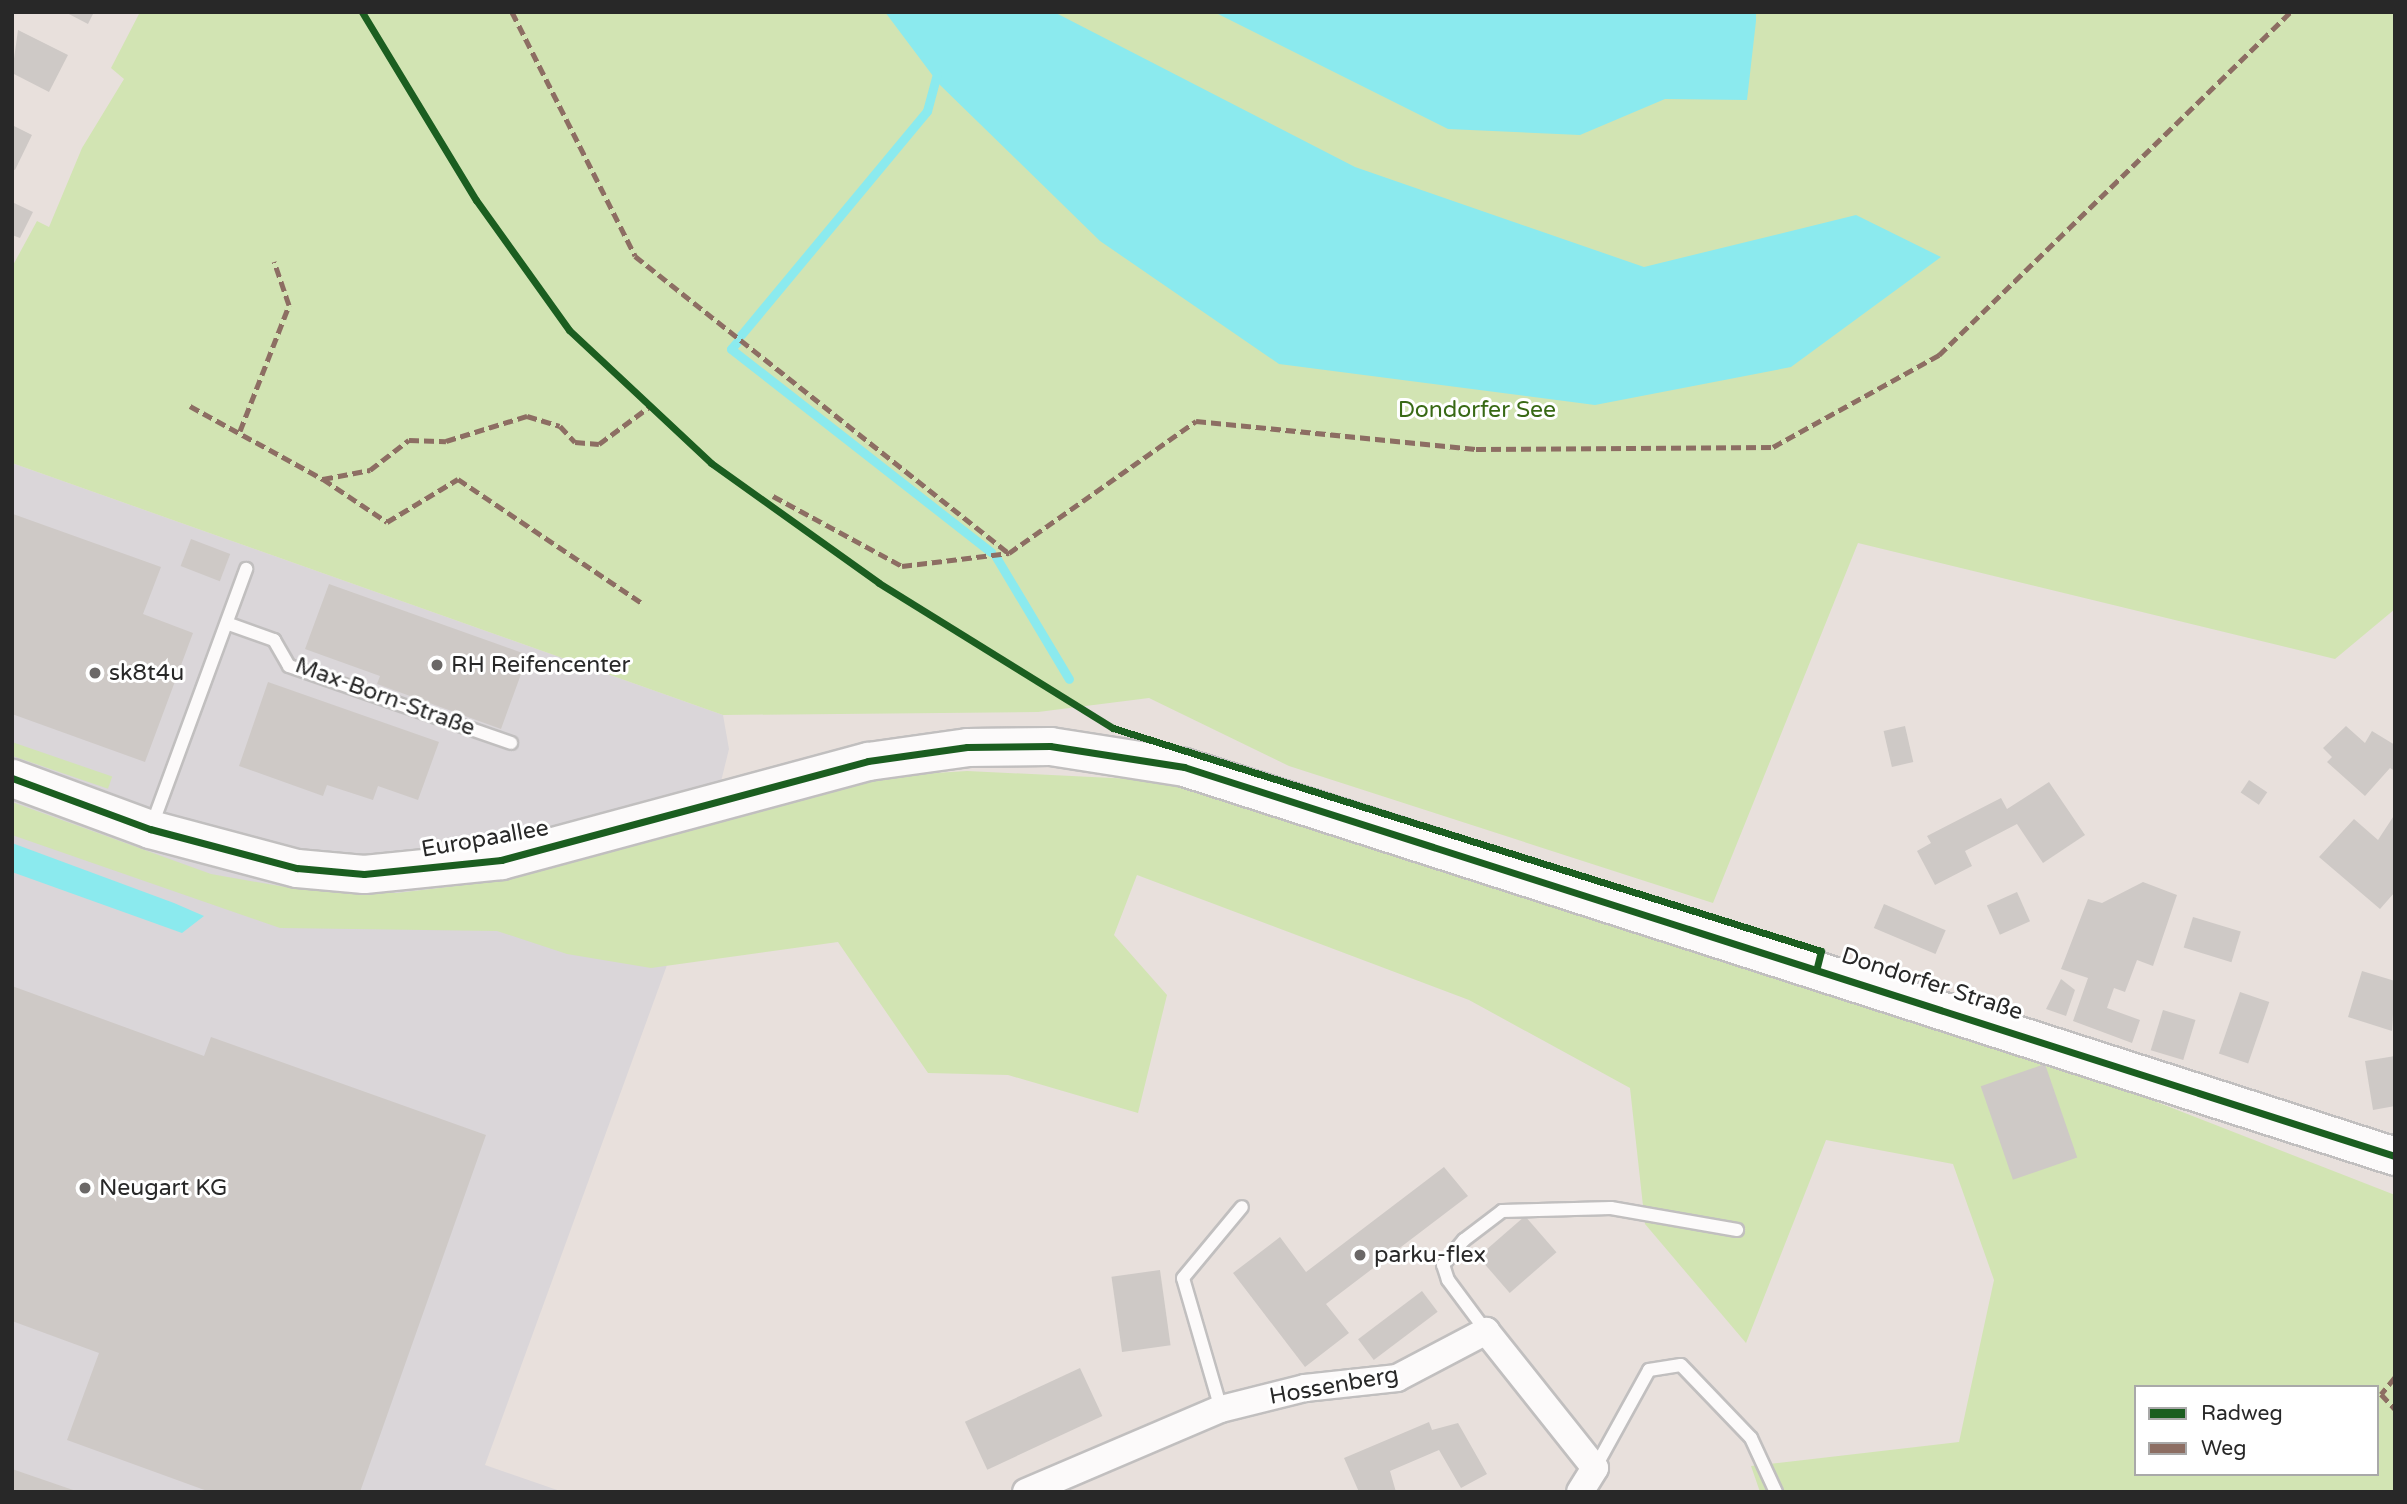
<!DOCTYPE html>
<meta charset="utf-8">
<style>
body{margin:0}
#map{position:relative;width:2407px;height:1504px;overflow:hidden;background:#e8e0dc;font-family:"Varela Round",sans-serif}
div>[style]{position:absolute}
.industrial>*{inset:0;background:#dad6d9}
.green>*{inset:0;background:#d2e4b3;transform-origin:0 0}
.water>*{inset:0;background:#8beaee}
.stream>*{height:9px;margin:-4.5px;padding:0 4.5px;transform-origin:4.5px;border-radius:4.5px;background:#8beaee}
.building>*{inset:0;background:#cec9c6;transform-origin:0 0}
.roads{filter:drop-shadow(2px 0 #c1bfbf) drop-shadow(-2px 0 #c1bfbf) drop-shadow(0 2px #c1bfbf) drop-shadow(0 -2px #c1bfbf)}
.service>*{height:12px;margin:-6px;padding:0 6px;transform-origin:6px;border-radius:6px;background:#fcfafa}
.minor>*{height:26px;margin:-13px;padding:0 13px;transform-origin:13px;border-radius:13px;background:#fcfafa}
.secondary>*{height:37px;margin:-18.5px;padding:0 18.5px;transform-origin:18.5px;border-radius:18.5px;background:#fcfafa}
.quiet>*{height:5px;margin-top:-2.5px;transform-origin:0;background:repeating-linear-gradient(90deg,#8d6e63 0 10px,transparent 0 15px)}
.cycleway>*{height:7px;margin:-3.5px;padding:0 3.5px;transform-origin:3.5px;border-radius:3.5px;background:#1b5e20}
.dots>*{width:19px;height:19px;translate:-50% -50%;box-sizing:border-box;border:4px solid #fff;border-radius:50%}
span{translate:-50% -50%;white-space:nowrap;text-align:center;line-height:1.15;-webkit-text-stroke:6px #fff;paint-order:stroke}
.park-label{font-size:23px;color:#386915}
.poi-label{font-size:23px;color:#282828}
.left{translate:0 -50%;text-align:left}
.street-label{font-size:23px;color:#282828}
.frame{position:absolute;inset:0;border:14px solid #282828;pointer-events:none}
.legend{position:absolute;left:2134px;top:1385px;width:245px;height:91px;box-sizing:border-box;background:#fff;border:2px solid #a9a9a9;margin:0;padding:9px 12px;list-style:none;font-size:21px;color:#282828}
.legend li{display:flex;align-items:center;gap:14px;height:35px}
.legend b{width:35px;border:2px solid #a9a9a9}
</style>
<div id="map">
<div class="industrial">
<div style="clip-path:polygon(12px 463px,723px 715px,729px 749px,694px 891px,485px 1465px,563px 1492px,12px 1492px)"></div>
</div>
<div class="green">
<div style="clip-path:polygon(140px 12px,2395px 12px,2395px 609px,2335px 659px,1858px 543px,1713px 903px,1289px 766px,1149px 698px,1038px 712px,723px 715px,12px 463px,12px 267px,37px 221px,49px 227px,82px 148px,124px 79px,111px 68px)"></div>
<div style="left:12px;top:742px;width:106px;height:13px;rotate:19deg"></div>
<div style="clip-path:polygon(evenodd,967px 771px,1153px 780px,1293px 817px,1698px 943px,2149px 1099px,2395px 1195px,2395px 1492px,1760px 1492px,1751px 1466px,1959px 1442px,1994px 1280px,1953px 1164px,1826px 1140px,1746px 1343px,1645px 1224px,1630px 1088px,1469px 1000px,1137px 875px,1114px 935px,1167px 995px,1138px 1113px,1008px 1075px,928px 1073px,838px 942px,651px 968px,567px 954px,497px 931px,280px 928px,12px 835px,12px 802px,211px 874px,285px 887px,397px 893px,490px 882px,695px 827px,843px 779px,967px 771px,2136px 1387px,2377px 1387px,2377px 1474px,2136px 1474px,2136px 1387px)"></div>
</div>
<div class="water">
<div style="clip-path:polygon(885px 12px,1054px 12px,1355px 167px,1644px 267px,1856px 215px,1941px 257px,1791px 367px,1595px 405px,1279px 364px,1100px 241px,939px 84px)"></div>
<div style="clip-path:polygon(1214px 12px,1756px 12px,1756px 21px,1747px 100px,1665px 99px,1580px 135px,1448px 129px)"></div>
<div style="clip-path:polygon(12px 843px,174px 903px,204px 916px,182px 933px,12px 872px)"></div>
</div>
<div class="stream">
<div style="left:741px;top:335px;width:291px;rotate:-50.3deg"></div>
<div style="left:927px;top:111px;width:38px;rotate:-75deg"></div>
<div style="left:737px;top:342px;width:9px;rotate:131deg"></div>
<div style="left:731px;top:349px;width:330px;rotate:38deg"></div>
<div style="left:996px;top:557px;width:142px;rotate:59.1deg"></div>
</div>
<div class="building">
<div style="clip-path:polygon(65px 12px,94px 12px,88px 24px)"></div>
<div style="clip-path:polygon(18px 30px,68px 55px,49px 92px,12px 73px)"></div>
<div style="clip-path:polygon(12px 125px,32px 135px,15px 170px,12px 169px)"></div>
<div style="clip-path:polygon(12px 202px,33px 212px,20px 238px,12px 235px)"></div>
<div style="clip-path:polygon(13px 514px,161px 567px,143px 614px,193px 633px,145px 762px,12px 714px)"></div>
<div style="left:191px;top:539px;width:42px;height:29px;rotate:21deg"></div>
<div style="clip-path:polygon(329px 584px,528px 655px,501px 729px,377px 684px,380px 676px,305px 649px)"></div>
<div style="clip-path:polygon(268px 682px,439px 742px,418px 800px,378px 786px,373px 800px,327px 785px,323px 796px,239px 766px)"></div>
<div style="left:1905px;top:726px;width:37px;height:22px;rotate:77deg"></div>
<div style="clip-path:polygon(2346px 726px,2365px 743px,2372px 731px,2395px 745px,2395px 771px,2390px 768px,2365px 796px,2327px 762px,2332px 757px,2323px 748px)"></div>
<div style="left:2249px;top:780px;width:22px;height:15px;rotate:34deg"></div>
<div style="clip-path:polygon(2049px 782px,2085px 835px,2043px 863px,2017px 824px,1965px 851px,1972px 866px,1935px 885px,1917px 851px,1931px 843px,1927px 836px,2001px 798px,2007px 809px)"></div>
<div style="clip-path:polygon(2395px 814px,2395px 892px,2380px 909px,2319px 857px,2354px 819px,2378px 840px)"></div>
<div style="clip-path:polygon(2143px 882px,2177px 895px,2153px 966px,2137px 960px,2125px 992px,2114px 988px,2107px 1008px,2140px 1020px,2132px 1043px,2073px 1021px,2088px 978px,2061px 969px,2088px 899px,2102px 903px)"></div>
<div style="left:2017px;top:892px;width:32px;height:33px;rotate:66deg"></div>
<div style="left:1884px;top:904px;width:67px;height:26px;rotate:23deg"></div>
<div style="left:2193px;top:917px;width:50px;height:32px;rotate:17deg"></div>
<div style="clip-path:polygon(2362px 971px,2395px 981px,2392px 1031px,2348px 1017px)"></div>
<div style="clip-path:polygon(2061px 979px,2075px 990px,2066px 1016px,2046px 1009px)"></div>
<div style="clip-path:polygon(12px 986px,204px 1056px,211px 1037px,486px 1135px,360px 1492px,210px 1492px,67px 1440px,99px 1353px,12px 1321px)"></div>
<div style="left:2240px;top:992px;width:31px;height:65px;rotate:19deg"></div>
<div style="left:2163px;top:1010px;width:34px;height:42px;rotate:17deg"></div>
<div style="clip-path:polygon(2395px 1056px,2395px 1106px,2373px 1110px,2365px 1061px)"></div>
<div style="left:2045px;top:1064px;width:99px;height:68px;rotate:71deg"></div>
<div style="clip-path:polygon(1444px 1167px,1468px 1196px,1326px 1304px,1349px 1333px,1305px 1367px,1233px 1273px,1280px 1237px,1306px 1272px)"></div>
<div style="left:1525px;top:1216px;width:48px;height:62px;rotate:49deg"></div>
<div style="left:1160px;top:1270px;width:76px;height:49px;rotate:82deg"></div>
<div style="left:1422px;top:1291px;width:26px;height:80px;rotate:53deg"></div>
<div style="left:1080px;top:1368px;width:53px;height:127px;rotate:65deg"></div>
<div style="clip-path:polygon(1429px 1422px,1432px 1430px,1458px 1423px,1487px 1474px,1461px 1488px,1439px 1450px,1390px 1471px,1396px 1492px,1359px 1492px,1344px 1458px)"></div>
<div style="clip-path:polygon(12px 1469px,76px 1491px,76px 1492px,12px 1492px)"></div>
</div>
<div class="roads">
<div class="service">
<div style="left:229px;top:624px;width:48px;rotate:19.6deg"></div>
<div style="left:274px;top:640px;width:30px;rotate:60deg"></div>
<div style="left:289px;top:666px;width:235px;rotate:19.1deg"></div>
<div style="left:152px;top:825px;width:273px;rotate:-69.8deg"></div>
<div style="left:1486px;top:1331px;width:64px;rotate:-126.7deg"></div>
<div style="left:1448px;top:1280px;width:16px;rotate:-108deg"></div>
<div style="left:1443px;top:1265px;width:33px;rotate:-50deg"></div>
<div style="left:1464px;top:1240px;width:48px;rotate:-37.3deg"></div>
<div style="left:1502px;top:1211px;width:109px;rotate:-1.6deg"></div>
<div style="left:1611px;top:1208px;width:128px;rotate:9.9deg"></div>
<div style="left:1221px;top:1409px;width:136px;rotate:-106.2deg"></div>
<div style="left:1183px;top:1278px;width:92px;rotate:-50.3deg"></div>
<div style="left:1595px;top:1468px;width:112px;rotate:-61.1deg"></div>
<div style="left:1649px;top:1370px;width:32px;rotate:-9deg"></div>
<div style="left:1681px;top:1365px;width:101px;rotate:46.2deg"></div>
<div style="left:1751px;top:1438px;width:60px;rotate:65.2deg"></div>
</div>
<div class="minor">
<div style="left:1026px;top:1492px;width:212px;rotate:-23.1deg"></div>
<div style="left:1221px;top:1409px;width:87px;rotate:-14deg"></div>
<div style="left:1305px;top:1388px;width:93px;rotate:-6.2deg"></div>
<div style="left:1397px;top:1378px;width:101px;rotate:-27.8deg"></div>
<div style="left:1486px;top:1331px;width:175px;rotate:51.5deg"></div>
<div style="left:1595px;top:1468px;width:28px;rotate:122deg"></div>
</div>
<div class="secondary">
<div style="left:12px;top:778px;width:147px;rotate:20.3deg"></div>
<div style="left:150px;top:829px;width:152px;rotate:14.9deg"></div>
<div style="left:297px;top:868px;width:67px;rotate:5.1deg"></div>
<div style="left:364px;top:874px;width:138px;rotate:-5.8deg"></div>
<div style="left:501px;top:860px;width:380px;rotate:-15.1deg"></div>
<div style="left:868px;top:761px;width:100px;rotate:-8deg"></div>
<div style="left:967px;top:747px;width:83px;rotate:-0.7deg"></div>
<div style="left:1050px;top:746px;width:136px;rotate:8.9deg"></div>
<div style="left:1184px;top:767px;width:1272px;rotate:17.81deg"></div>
</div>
</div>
<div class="quiet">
<div style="left:512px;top:12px;width:273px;rotate:63.2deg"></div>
<div style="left:635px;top:256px;width:478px;rotate:38.5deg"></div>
<div style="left:190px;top:406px;width:152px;rotate:28.8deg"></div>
<div style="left:323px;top:479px;width:48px;rotate:-10.8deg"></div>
<div style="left:370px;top:470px;width:49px;rotate:-37.6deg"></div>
<div style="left:409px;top:440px;width:37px;rotate:2deg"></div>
<div style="left:446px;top:441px;width:85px;rotate:-17.2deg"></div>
<div style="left:527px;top:416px;width:34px;rotate:17deg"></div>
<div style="left:560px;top:426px;width:22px;rotate:47deg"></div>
<div style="left:575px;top:442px;width:24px;rotate:5deg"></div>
<div style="left:599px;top:444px;width:62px;rotate:-36.5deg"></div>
<div style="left:240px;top:431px;width:135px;rotate:-68.7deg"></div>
<div style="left:289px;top:305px;width:46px;rotate:-108.8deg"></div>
<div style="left:323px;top:479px;width:77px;rotate:33.9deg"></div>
<div style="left:387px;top:522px;width:83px;rotate:-31.2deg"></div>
<div style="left:458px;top:479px;width:222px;rotate:34deg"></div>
<div style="left:773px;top:496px;width:147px;rotate:28.5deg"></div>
<div style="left:902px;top:566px;width:108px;rotate:-6.9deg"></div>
<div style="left:1009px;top:553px;width:229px;rotate:-35.2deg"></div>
<div style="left:1196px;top:421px;width:281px;rotate:5.7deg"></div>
<div style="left:1476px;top:449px;width:297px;rotate:-0.4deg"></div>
<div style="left:1773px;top:447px;width:190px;rotate:-29deg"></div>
<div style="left:1939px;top:355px;width:491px;rotate:-44.3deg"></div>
<div style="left:2395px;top:1377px;width:22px;rotate:129deg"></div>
<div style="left:2381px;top:1394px;width:21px;rotate:47deg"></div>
</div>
<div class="cycleway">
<div style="left:362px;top:12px;width:220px;rotate:58.8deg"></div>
<div style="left:476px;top:200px;width:160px;rotate:54.4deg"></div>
<div style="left:569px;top:330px;width:195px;rotate:43.1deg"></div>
<div style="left:711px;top:463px;width:206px;rotate:35.5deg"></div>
<div style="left:879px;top:583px;width:275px;rotate:31.8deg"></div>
<div style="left:1113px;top:728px;width:742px;rotate:17.48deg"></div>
<div style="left:1821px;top:951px;width:16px;rotate:104deg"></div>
<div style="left:12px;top:778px;width:147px;rotate:20.3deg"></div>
<div style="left:150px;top:829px;width:152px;rotate:14.9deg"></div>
<div style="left:297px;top:868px;width:67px;rotate:5.1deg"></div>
<div style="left:364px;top:874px;width:138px;rotate:-5.8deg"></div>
<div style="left:501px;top:860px;width:380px;rotate:-15.1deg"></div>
<div style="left:868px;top:761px;width:100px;rotate:-8deg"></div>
<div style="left:967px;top:747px;width:83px;rotate:-0.7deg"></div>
<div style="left:1050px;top:746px;width:136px;rotate:8.9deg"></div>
<div style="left:1184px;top:767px;width:1272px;rotate:17.81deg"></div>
</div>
<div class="dots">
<div style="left:437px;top:665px;background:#6b6867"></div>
<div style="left:95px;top:673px;background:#6b6867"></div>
<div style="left:85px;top:1188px;background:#6b6867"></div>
<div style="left:1360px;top:1255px;background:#6b6867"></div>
</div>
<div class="park-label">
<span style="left:1477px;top:410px">Dondorfer See</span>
</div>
<div class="poi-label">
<span class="left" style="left:451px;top:665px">RH Reifencenter</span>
<span class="left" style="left:109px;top:673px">sk8t4u</span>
<span class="left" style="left:99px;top:1188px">Neugart KG</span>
<span class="left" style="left:1374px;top:1255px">parku-flex</span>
</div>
<div class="street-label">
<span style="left:385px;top:697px;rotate:20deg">Max-Born-Straße</span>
<span style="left:485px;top:839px;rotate:-10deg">Europaallee</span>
<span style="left:1932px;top:984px;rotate:18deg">Dondorfer Straße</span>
<span style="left:1334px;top:1386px;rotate:-10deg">Hossenberg</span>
</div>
<div class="frame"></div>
<ul class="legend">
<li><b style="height:9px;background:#1b5e20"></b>Radweg</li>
<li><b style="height:9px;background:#8d6e63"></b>Weg</li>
</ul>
</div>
